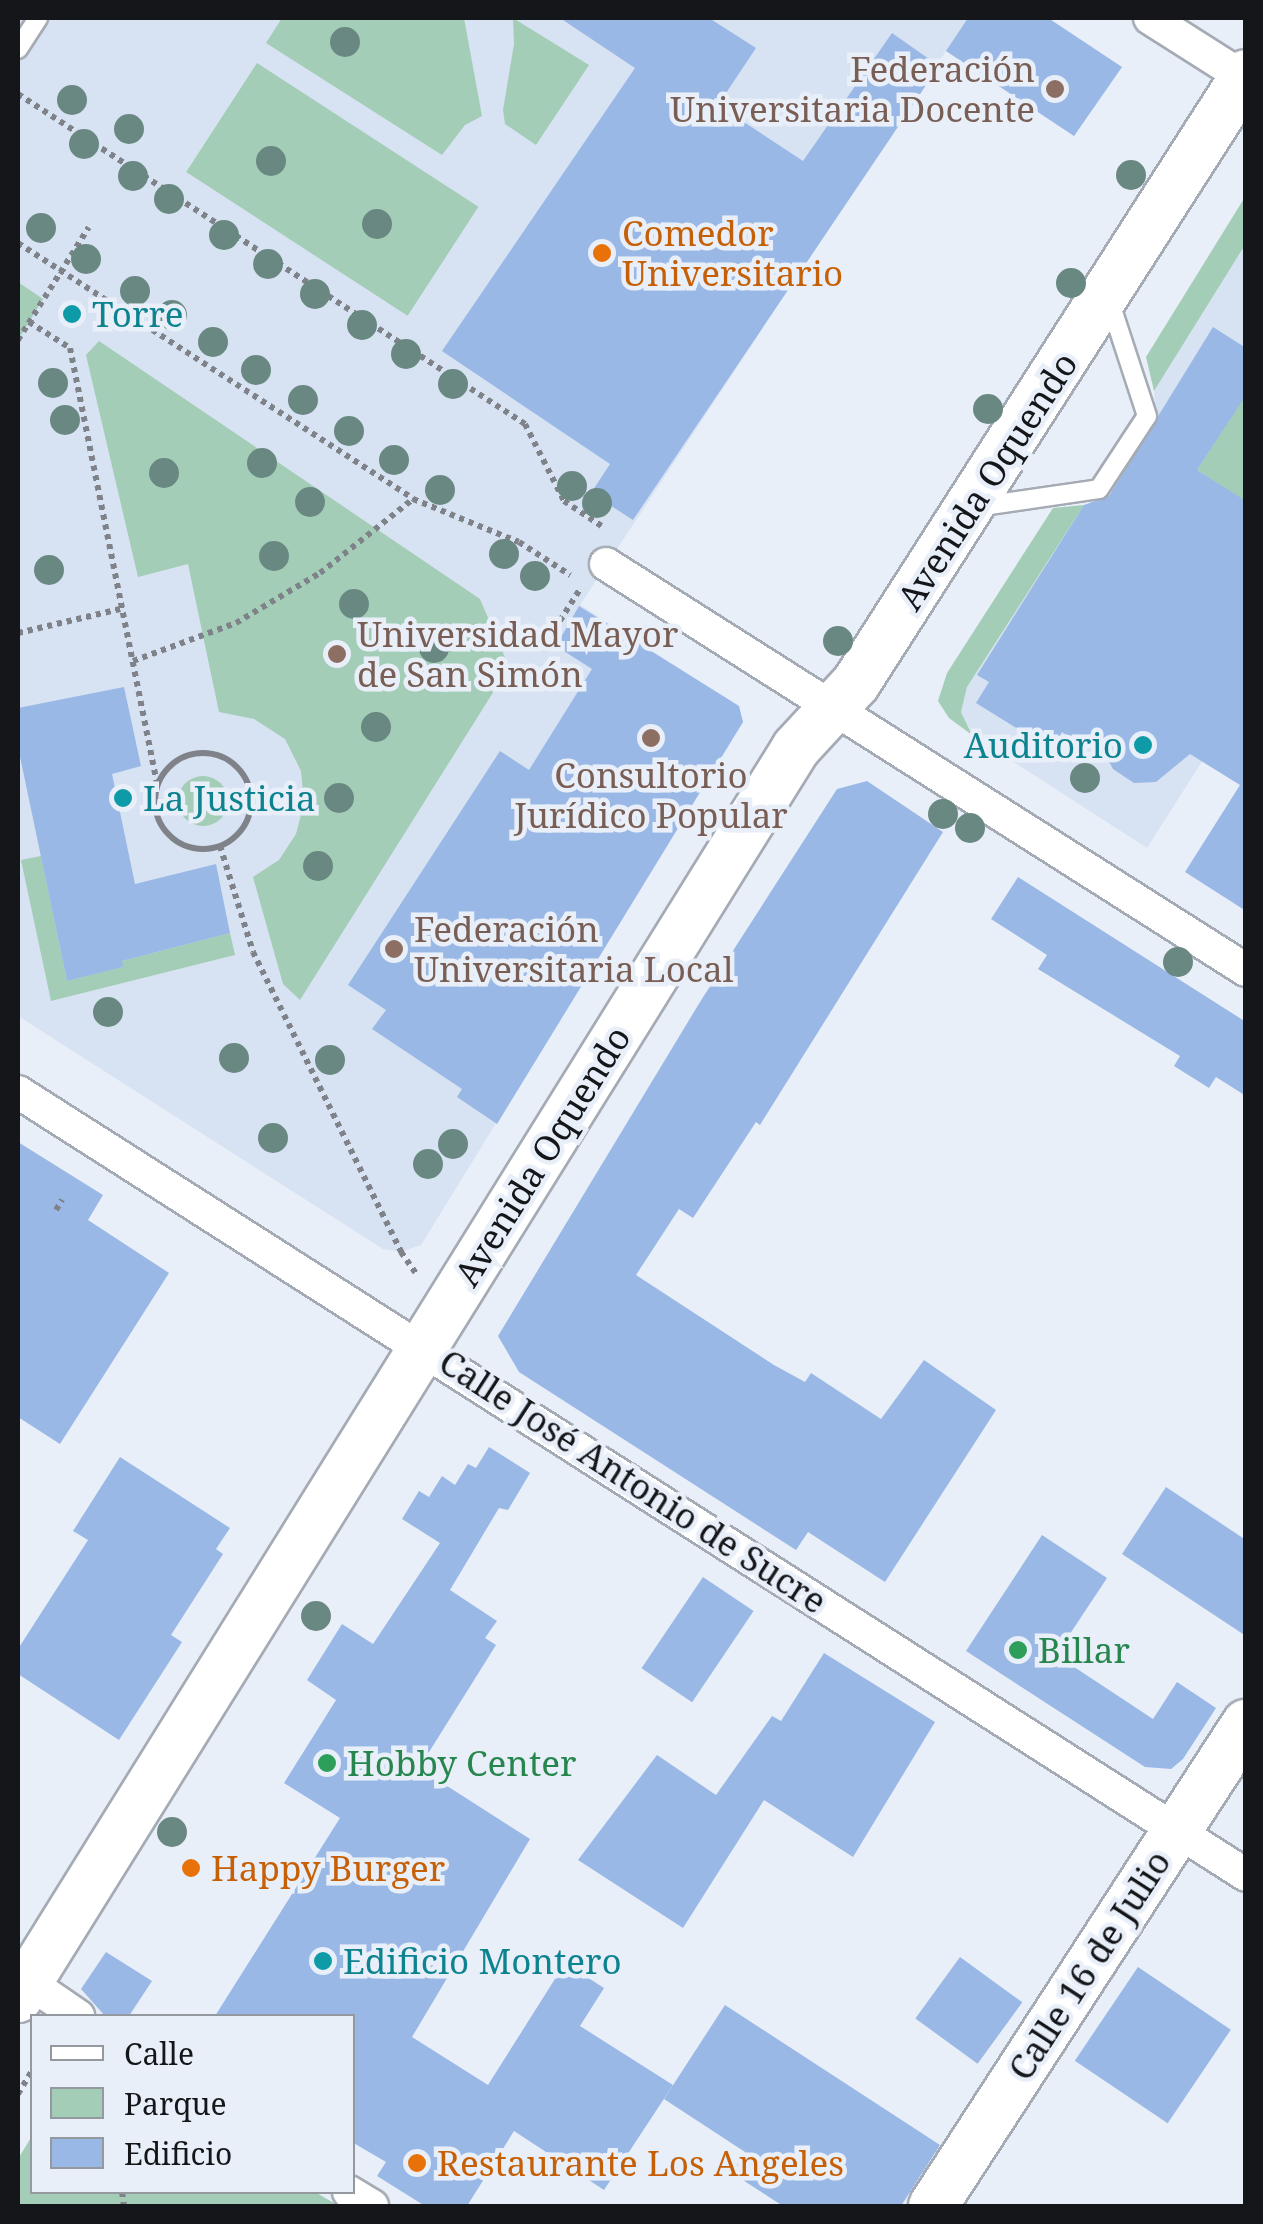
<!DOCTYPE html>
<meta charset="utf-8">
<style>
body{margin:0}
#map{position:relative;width:1263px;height:2224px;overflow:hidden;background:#e9eff9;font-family:"Noto Serif",serif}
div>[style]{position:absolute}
.built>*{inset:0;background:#d7e2f2}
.green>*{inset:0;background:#a3cdb6;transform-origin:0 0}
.round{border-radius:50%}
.building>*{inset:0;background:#99b8e6;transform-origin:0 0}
.path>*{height:6px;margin-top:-3px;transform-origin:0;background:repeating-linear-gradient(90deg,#7f8389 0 5px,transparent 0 10px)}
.path>.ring{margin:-3px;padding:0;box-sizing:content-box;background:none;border:6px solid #7f8389;border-radius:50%}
.roads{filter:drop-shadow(2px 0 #a5abb4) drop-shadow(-2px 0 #a5abb4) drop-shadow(0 2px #a5abb4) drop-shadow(0 -2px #a5abb4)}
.lane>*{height:18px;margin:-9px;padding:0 9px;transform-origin:9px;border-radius:9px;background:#fff}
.street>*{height:32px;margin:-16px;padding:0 16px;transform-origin:16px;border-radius:16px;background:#fff}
.secondary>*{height:48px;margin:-24px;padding:0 24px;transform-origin:24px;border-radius:24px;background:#fff}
.trees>*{width:30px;height:30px;margin:-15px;border-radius:50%;background:#6a8882}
.dots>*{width:28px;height:28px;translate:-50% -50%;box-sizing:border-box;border:5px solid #e9eff9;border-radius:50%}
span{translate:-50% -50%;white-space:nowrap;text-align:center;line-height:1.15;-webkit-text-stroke:9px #e9eff9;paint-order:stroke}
.education-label{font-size:35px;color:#785e54}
.right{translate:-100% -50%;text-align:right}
.left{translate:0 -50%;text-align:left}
.food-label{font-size:35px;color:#c56008}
.culture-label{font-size:35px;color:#0d838f}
.street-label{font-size:35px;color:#141619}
.leisure-label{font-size:35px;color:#27864d}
.frame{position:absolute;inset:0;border:20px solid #141619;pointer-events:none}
.legend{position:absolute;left:30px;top:2014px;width:325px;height:180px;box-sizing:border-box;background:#e9eff9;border:2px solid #94989f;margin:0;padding:12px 18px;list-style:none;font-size:30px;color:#141619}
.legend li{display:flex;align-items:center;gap:20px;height:50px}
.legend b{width:50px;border:2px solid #94989f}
</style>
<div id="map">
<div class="built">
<div style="clip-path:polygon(18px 18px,1048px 18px,1122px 67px,1074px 136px,946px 51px,580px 605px,737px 705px,743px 722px,421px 1245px,401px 1252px,383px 1249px,18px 1016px)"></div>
<div style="clip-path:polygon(1245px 245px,1245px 694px,1147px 848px,972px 735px,961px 712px,967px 687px,1084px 505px,1104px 500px,1156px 416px,1154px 391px)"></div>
</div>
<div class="green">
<div style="clip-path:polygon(282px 18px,464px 18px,482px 116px,465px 125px,442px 155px,266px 43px)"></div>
<div style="clip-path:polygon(513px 18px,589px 65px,536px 145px,505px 124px,503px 110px,514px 44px)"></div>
<div style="left:257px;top:63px;width:264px;height:130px;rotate:33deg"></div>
<div style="clip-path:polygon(1245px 197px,1245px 245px,1154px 391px,1146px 357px)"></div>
<div style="clip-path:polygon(18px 282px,43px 299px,18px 340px)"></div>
<div style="clip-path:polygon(99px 341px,480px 599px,509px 667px,300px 1000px,283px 984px,253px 877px,279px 860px,296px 834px,304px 803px,301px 771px,285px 739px,254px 719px,219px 712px,188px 564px,138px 577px,86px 355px)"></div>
<div style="clip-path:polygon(1245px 395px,1245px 501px,1197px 470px)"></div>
<div style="clip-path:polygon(1084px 505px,967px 687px,961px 712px,972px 735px,949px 718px,938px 701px,947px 673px,1053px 508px)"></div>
<div class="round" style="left:178px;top:776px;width:50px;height:50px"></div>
<div style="clip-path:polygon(41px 856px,67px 981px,122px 967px,122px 961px,230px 933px,235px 955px,51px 1001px,21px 860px)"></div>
<div style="clip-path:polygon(32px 2136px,32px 2192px,315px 2192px,339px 2206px,18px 2206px,18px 2159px)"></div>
</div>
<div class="building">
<div style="clip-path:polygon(560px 18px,709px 18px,756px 48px,718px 105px,803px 161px,892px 33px,939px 66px,633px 520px,591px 493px,610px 464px,442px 351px,635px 68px)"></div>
<div style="clip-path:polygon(968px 18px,1048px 18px,1122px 67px,1074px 136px,946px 51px)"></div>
<div style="clip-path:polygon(1213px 327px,1246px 348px,1246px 395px,1197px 470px,1246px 501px,1246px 911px,1185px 872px,1240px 785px,1190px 754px,1156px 782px,1134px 783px,1113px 769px,1097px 738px,1083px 747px,1062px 732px,1052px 750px,976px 703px,989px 682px,977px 675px,1026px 597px,1084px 505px,1109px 496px)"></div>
<div style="clip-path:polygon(579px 606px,739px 706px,743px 722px,497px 1124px,457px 1097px,462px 1089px,372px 1029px,386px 1010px,348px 985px,500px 751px,529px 770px,592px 669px,556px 646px)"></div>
<div style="clip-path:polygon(124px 687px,141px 766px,112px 774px,135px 884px,216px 864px,230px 933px,122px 961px,123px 967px,67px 981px,18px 747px,18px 708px)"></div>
<div style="clip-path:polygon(867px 781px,943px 832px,760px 1125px,756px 1122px,693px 1218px,679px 1209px,636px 1275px,774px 1365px,805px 1382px,811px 1373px,881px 1419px,924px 1360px,996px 1410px,885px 1582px,808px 1532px,796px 1550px,519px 1372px,498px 1336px,700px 1002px,837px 789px)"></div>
<div style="clip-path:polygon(1018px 877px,1246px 1022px,1246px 1096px,1216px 1077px,1209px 1088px,1174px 1066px,1180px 1056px,1038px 969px,1047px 955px,991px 919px)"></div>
<div style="clip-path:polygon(18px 1142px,103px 1195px,88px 1220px,169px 1273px,60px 1444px,18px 1417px)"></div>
<div style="clip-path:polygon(489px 1447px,530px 1473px,508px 1510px,499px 1508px,450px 1590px,497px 1621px,485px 1638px,496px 1645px,419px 1768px,530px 1839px,412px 2037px,488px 2085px,565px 1963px,604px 1988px,580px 2026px,673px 2085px,604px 2190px,514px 2131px,467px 2206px,425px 2206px,377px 2176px,386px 2162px,352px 2142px,352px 2016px,215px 2016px,340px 1818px,284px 1783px,336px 1700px,307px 1680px,342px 1624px,373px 1644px,440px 1543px,402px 1519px,419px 1491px,429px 1497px,442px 1476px,455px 1485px,468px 1464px,476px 1468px)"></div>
<div style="clip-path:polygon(120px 1457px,230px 1528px,216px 1549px,223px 1554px,171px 1635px,182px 1642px,119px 1740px,18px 1674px,18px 1649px,88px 1540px,73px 1531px)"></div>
<div style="clip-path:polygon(1166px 1487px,1246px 1540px,1246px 1636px,1122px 1554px)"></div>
<div style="clip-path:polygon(1042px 1535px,1107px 1578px,1056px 1655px,1153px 1719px,1177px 1682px,1216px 1708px,1183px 1759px,1171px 1769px,1145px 1767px,966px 1651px)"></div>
<div style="left:703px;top:1577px;width:61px;height:110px;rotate:34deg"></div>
<div style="clip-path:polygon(824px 1653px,935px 1722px,853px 1857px,764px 1800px,683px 1928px,578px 1860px,657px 1755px,716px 1795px,772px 1716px,781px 1721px)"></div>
<div style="clip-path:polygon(106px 1952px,152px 1981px,129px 2016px,105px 2016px,81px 1989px)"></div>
<div style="left:960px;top:1957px;width:77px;height:76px;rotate:36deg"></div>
<div style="left:1138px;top:1967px;width:112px;height:113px;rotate:34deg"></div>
<div style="clip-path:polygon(725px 2005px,940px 2145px,901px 2206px,783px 2206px,732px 2173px,745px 2152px,664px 2099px)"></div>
</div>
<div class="path">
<div style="left:18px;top:94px;width:605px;rotate:33.06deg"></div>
<div style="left:525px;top:424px;width:86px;rotate:63.1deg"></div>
<div style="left:564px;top:501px;width:47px;rotate:33.7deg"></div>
<div style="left:18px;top:243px;width:471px;rotate:32.9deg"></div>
<div style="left:413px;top:499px;width:114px;rotate:22.1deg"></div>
<div style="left:519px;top:542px;width:61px;rotate:32.9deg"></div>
<div style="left:29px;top:322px;width:49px;rotate:32.4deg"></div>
<div style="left:70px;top:348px;width:445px;rotate:78.7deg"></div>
<div style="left:18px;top:340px;width:133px;rotate:-57.9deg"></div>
<div style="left:18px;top:633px;width:105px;rotate:-13.2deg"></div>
<div style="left:544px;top:646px;width:67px;rotate:-57.7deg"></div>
<div style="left:133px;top:661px;width:110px;rotate:-20.3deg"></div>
<div style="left:236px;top:623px;width:98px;rotate:-30.8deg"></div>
<div style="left:320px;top:573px;width:119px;rotate:-38.5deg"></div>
<div class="ring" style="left:155px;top:753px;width:90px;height:90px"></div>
<div style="left:220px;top:846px;width:111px;rotate:72.7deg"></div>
<div style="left:253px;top:952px;width:335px;rotate:63.7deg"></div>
<div style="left:401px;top:1252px;width:29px;rotate:55deg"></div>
<div style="left:56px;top:1210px;width:12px;rotate:-59deg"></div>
<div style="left:18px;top:2094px;width:27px;rotate:-59deg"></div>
<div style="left:122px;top:2192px;width:14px;rotate:82deg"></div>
</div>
<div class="roads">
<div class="lane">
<div style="left:18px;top:49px;width:37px;rotate:-57deg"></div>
<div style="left:976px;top:507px;width:124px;rotate:-8.3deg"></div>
<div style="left:1099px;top:489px;width:87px;rotate:-56.7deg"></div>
<div style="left:1147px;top:416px;width:122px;rotate:-108.1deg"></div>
</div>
<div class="street">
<div style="left:1150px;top:18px;width:114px;rotate:32.4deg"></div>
<div style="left:606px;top:564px;width:758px;rotate:32.39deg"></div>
<div style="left:18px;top:1092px;width:1456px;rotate:32.52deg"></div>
<div style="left:18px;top:1975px;width:73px;rotate:34.3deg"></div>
<div style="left:349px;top:2192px;width:27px;rotate:31deg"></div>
</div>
<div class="secondary">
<div style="left:18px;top:1998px;width:1472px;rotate:-58.1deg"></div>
<div style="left:796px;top:748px;width:88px;rotate:-47.3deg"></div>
<div style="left:856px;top:683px;width:723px;rotate:-57.36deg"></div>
<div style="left:933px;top:2206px;width:575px;rotate:-57deg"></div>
</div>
</div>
<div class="trees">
<div style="left:345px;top:42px"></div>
<div style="left:72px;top:100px"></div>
<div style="left:129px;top:129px"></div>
<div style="left:84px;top:144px"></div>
<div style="left:271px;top:161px"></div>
<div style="left:1131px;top:175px"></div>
<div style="left:133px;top:176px"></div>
<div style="left:169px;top:199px"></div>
<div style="left:377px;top:224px"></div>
<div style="left:41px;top:228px"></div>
<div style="left:224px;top:235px"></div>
<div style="left:86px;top:259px"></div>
<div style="left:268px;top:264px"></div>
<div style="left:1071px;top:283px"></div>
<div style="left:135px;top:291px"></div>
<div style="left:315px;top:294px"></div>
<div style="left:172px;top:315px"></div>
<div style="left:362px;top:325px"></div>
<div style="left:213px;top:342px"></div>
<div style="left:406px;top:354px"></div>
<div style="left:256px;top:370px"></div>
<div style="left:53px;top:383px"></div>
<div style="left:453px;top:384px"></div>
<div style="left:303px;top:400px"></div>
<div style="left:988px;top:409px"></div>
<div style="left:65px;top:420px"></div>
<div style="left:349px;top:431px"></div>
<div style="left:394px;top:460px"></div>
<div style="left:262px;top:463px"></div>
<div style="left:164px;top:473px"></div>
<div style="left:572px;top:486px"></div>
<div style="left:440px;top:490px"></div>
<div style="left:310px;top:502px"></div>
<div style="left:597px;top:503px"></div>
<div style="left:504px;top:554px"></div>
<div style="left:274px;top:556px"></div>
<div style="left:49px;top:570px"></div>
<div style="left:535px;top:576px"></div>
<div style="left:354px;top:604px"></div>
<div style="left:838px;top:641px"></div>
<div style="left:434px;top:648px"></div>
<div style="left:376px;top:727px"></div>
<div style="left:1085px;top:778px"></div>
<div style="left:339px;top:798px"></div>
<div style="left:943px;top:814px"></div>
<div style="left:970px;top:828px"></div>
<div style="left:318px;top:866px"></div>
<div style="left:1178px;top:962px"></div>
<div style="left:108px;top:1012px"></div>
<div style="left:234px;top:1058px"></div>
<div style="left:330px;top:1060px"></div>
<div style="left:273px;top:1138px"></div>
<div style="left:453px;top:1144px"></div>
<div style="left:428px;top:1164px"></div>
<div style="left:316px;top:1616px"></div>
<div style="left:172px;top:1832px"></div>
</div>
<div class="dots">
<div style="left:1055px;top:89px;background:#8d6e63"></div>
<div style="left:602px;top:253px;background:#e8710a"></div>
<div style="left:72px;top:314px;background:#0f9aa8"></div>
<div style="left:337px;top:654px;background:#8d6e63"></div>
<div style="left:651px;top:738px;background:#8d6e63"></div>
<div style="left:1143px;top:745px;background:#0f9aa8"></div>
<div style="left:123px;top:798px;background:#0f9aa8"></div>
<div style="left:394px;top:949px;background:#8d6e63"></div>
<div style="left:1018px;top:1650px;background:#2e9e5b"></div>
<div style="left:327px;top:1763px;background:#2e9e5b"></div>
<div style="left:191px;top:1868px;background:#e8710a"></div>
<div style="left:323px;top:1961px;background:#0f9aa8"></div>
<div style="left:417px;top:2163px;background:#e8710a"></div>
</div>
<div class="education-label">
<span class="right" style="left:1035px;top:89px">Federación<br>Universitaria Docente</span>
<span class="left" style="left:357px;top:654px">Universidad Mayor<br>de San Simón</span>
<span style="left:651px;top:795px">Consultorio<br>Jurídico Popular</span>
<span class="left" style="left:414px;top:949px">Federación<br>Universitaria Local</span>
</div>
<div class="food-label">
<span class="left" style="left:622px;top:253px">Comedor<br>Universitario</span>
<span class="left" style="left:211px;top:1868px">Happy Burger</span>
<span class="left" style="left:437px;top:2163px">Restaurante Los Angeles</span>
</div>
<div class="culture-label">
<span class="left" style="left:92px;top:314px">Torre</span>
<span class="right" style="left:1123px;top:745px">Auditorio</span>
<span class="left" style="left:143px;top:798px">La Justicia</span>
<span class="left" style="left:343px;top:1961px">Edificio Montero</span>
</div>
<div class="street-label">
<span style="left:987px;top:481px;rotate:-57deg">Avenida Oquendo</span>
<span style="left:542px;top:1156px;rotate:-58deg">Avenida Oquendo</span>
<span style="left:633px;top:1481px;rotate:33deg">Calle José Antonio de Sucre</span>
<span style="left:1089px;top:1965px;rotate:-57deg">Calle 16 de Julio</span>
</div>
<div class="leisure-label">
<span class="left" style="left:1038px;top:1650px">Billar</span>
<span class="left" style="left:347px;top:1763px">Hobby Center</span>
</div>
<div class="frame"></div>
<ul class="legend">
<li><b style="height:12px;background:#fff"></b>Calle</li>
<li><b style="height:28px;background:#a3cdb6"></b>Parque</li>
<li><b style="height:28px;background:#99b8e6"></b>Edificio</li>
</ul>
</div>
